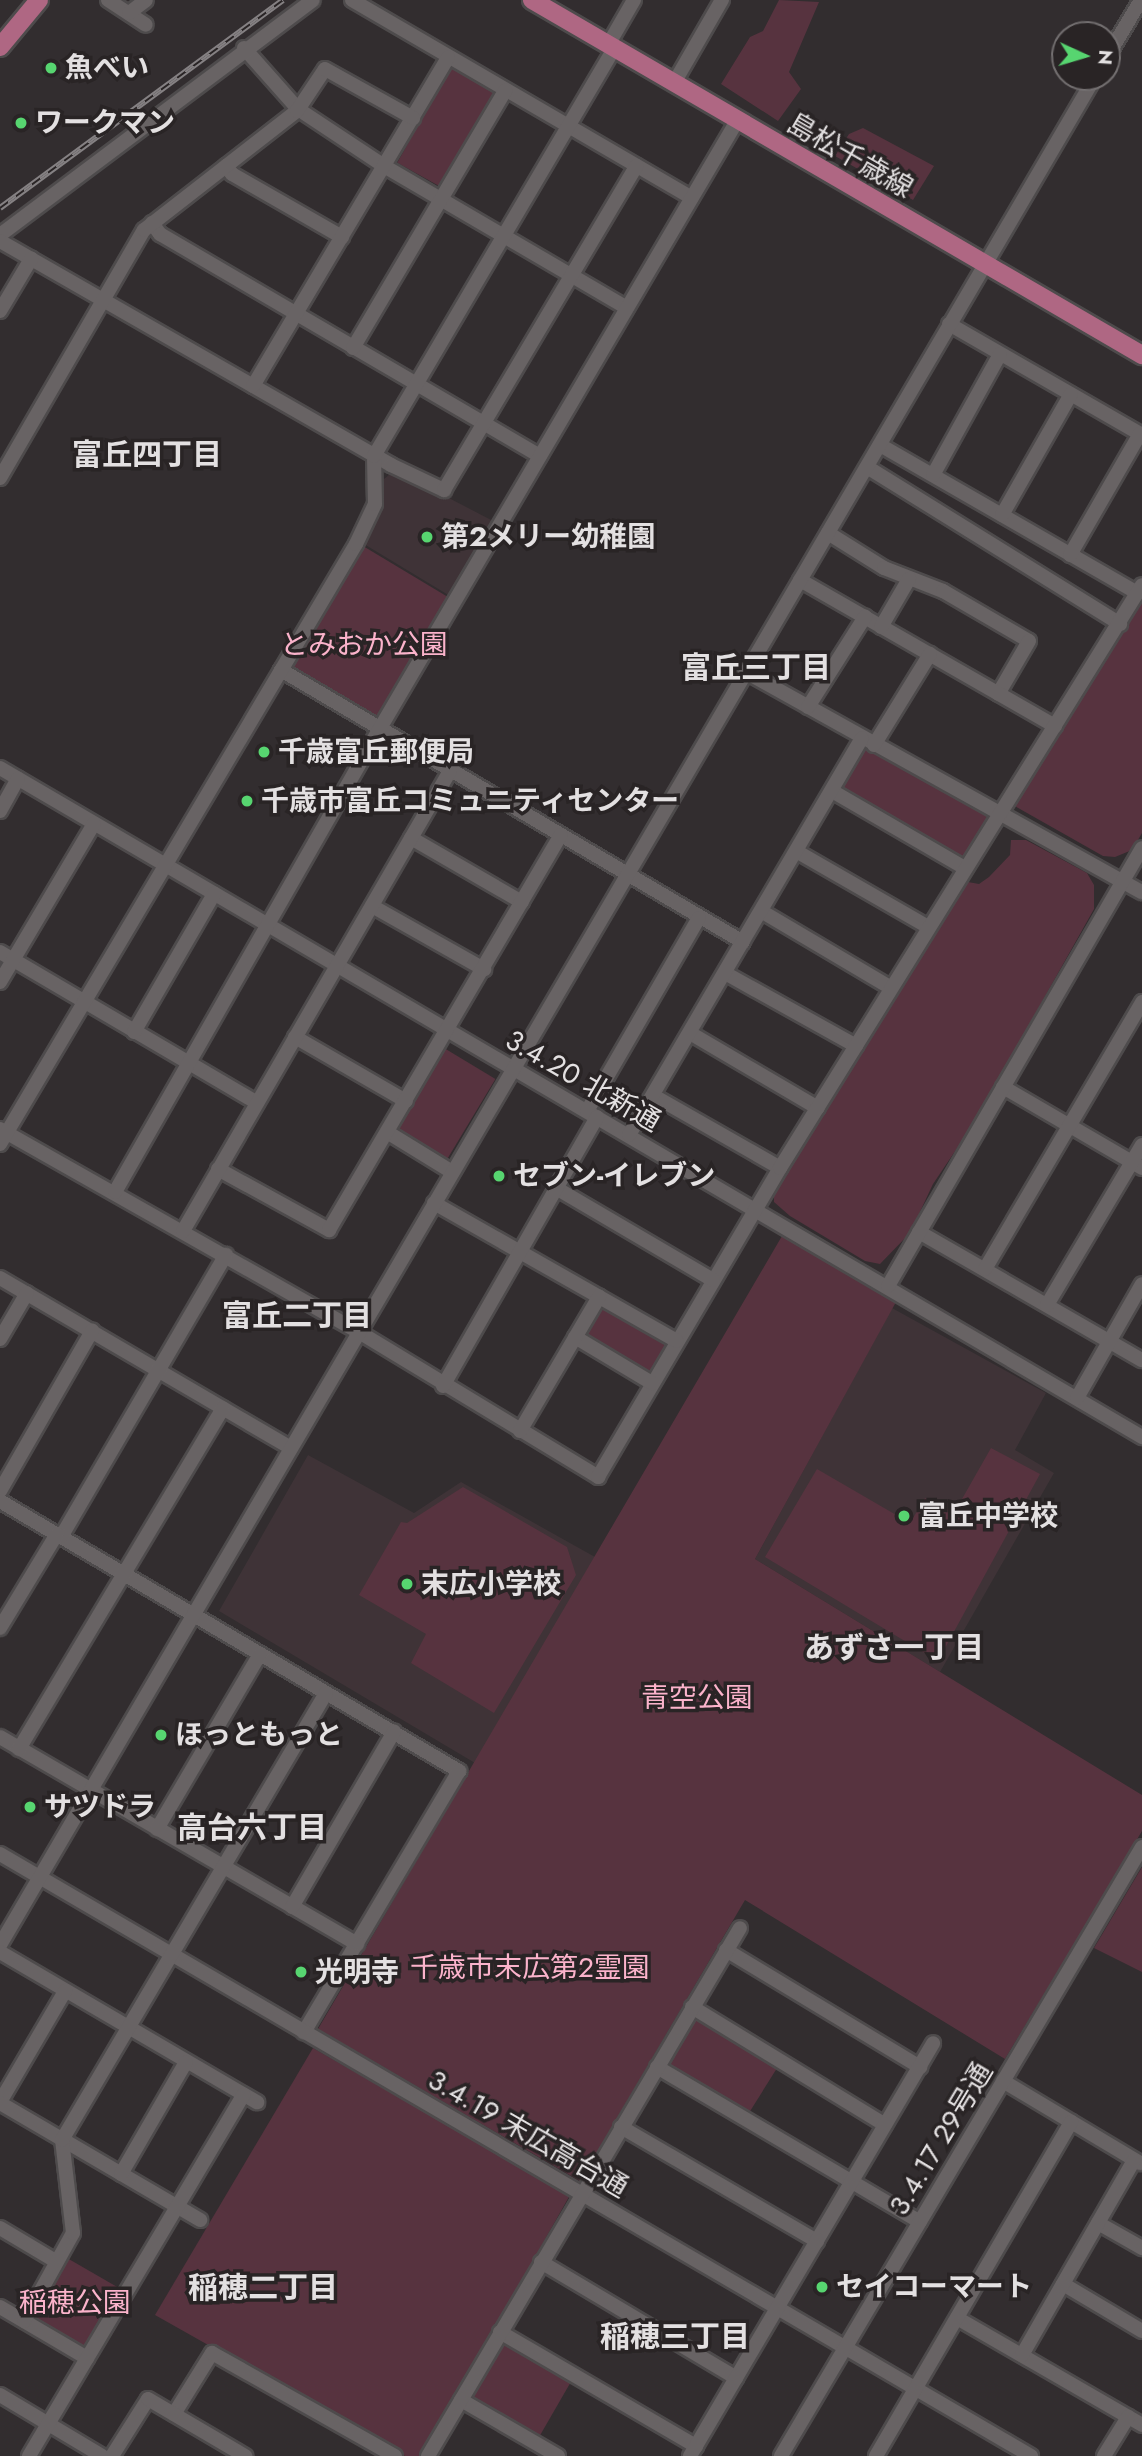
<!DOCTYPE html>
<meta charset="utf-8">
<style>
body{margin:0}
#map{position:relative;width:1142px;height:2456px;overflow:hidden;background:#322d2f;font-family:Jost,"Noto Sans JP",sans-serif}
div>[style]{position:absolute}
.built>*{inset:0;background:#3f3337}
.green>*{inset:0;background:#57333f;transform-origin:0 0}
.roads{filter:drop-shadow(2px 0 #4e4b4c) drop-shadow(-2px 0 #4e4b4c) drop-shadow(0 2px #4e4b4c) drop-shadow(0 -2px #4e4b4c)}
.minor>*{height:14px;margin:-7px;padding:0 7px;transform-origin:7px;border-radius:7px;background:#686364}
.major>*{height:18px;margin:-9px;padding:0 9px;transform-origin:9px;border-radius:9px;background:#af6783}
.rail>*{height:6px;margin-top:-3px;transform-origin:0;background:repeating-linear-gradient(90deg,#292425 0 10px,#858183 0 20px);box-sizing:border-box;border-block:2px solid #858183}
.dots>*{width:19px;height:19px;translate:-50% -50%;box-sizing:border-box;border:4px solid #292425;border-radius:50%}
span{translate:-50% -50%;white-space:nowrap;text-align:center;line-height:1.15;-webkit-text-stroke:7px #292425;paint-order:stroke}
.poi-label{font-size:28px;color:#e3e0e1;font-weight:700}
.left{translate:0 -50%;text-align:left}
.street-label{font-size:28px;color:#e3e0e1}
.park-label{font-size:28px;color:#fbb3cb}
.neighbourhood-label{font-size:30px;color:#e3e0e1;font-weight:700}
.north{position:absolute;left:1051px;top:21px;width:70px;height:70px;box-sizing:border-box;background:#292425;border:2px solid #736f70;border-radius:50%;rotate:94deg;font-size:19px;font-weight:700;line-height:28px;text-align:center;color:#e3e0e1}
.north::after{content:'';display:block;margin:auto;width:24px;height:32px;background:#57d570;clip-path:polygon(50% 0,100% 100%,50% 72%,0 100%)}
</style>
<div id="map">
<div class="built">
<div style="clip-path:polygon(395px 470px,495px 522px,450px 596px,364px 544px,383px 500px,384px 479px)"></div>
<div style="clip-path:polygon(892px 1308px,1046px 1393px,1015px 1450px,1054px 1473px,940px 1672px,755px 1559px)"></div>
<div style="clip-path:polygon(308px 1455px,414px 1513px,461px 1482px,595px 1557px,475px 1763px,219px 1611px)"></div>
</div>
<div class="green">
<div style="clip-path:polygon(779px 0,819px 2px,789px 72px,801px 89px,778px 121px,721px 84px,750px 37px,763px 31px)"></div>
<div style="left:452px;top:64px;width:54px;height:113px;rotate:29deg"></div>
<div style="clip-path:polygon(863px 128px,934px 166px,913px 200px,835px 156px,849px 134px)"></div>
<div style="left:363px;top:546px;width:102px;height:140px;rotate:31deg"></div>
<div style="clip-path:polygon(1142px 602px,1142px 833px,1132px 850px,1115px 857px,1103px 856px,1013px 805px)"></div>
<div style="left:866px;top:746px;width:143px;height:50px;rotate:30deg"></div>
<div style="clip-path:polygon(1011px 840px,1026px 840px,1087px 873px,1094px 885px,1094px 909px,974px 1123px,933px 1184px,910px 1233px,880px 1264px,865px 1261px,790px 1216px,774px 1202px,774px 1194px,968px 882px,979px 884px,989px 877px,1010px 855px)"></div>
<div style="left:444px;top:1048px;width:60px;height:95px;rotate:31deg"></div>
<div style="clip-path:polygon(782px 1236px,896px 1302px,755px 1559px,1142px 1795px,1142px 1831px,1005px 2059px,745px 1900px,580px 2181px,318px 2029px)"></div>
<div style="left:600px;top:1306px;width:77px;height:36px;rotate:31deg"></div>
<div style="clip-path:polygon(991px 1448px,1040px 1474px,938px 1661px,765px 1557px,817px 1469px,910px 1523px,925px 1498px,954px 1513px)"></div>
<div style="clip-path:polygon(463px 1487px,567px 1547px,576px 1575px,494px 1713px,411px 1663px,426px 1634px,359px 1595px,401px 1522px,407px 1523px)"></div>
<div style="clip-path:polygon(1142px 1867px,1142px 1972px,1094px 1948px)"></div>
<div style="left:694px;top:2016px;width:98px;height:57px;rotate:32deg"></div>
<div style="clip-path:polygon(313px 2048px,570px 2195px,423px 2456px,405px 2456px,155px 2315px)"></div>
<div style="left:67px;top:2258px;width:59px;height:69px;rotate:30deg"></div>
<div style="left:505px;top:2340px;width:78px;height:69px;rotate:30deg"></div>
</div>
<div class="roads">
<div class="minor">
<div style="left:108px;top:0;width:45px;rotate:33.3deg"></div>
<div style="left:352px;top:0;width:393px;rotate:30.2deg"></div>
<div style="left:129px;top:13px;width:21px;rotate:-37deg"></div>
<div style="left:608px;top:45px;width:52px;rotate:-60deg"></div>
<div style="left:244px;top:48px;width:81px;rotate:48.5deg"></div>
<div style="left:298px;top:109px;width:103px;rotate:33.5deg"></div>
<div style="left:384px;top:166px;width:281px;rotate:30.3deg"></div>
<div style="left:1107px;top:57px;width:66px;rotate:-59.2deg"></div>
<div style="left:674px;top:83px;width:96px;rotate:-60deg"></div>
<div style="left:226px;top:166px;width:10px;rotate:53deg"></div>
<div style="left:232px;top:174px;width:127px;rotate:29.8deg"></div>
<div style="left:152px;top:223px;width:14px;rotate:54deg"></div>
<div style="left:160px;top:234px;width:440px;rotate:30.3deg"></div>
<div style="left:0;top:235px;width:391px;rotate:-36.9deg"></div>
<div style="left:0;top:241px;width:451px;rotate:29.8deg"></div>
<div style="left:391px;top:465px;width:59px;rotate:25.3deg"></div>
<div style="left:444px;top:490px;width:377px;rotate:-59.3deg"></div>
<div style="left:0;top:311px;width:61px;rotate:-59.2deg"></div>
<div style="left:949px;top:324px;width:223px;rotate:29.9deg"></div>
<div style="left:353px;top:348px;width:299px;rotate:-59.4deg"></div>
<div style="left:253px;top:386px;width:382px;rotate:-59.3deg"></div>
<div style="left:880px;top:445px;width:297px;rotate:29.9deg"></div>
<div style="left:867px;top:467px;width:298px;rotate:31.8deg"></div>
<div style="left:933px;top:475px;width:138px;rotate:-61deg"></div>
<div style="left:0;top:478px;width:287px;rotate:-59.9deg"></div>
<div style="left:144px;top:230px;width:194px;rotate:-37.9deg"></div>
<div style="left:297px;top:111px;width:50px;rotate:-56.3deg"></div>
<div style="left:325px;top:69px;width:101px;rotate:29.1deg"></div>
<div style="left:1002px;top:515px;width:139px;rotate:-60.3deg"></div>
<div style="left:828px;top:533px;width:66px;rotate:32deg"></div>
<div style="left:884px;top:568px;width:63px;rotate:21.3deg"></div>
<div style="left:943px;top:591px;width:99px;rotate:30.2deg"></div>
<div style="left:1029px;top:641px;width:61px;rotate:120.3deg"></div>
<div style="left:1070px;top:555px;width:140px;rotate:-60deg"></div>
<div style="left:800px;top:580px;width:294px;rotate:29.8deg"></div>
<div style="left:881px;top:627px;width:56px;rotate:-59.7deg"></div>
<div style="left:281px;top:670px;width:536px;rotate:30.49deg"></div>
<div style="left:746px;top:672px;width:453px;rotate:29.1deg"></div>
<div style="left:808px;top:707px;width:107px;rotate:-57.7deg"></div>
<div style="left:874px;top:745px;width:107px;rotate:-58.4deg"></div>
<div style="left:0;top:768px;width:1324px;rotate:30.36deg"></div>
<div style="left:832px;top:791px;width:154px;rotate:30.1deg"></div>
<div style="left:0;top:811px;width:37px;rotate:-61deg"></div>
<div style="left:411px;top:838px;width:128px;rotate:30deg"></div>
<div style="left:796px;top:851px;width:152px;rotate:29.9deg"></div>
<div style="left:372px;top:906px;width:129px;rotate:29.4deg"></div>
<div style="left:761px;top:911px;width:151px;rotate:30.6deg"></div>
<div style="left:0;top:952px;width:298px;rotate:30.4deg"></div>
<div style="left:725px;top:973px;width:150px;rotate:29.1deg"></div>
<div style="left:0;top:982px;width:184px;rotate:-59.3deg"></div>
<div style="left:134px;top:1032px;width:160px;rotate:-59.9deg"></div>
<div style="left:690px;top:1033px;width:148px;rotate:30.4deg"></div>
<div style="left:295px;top:1037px;width:128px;rotate:30deg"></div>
<div style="left:1003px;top:1087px;width:161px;rotate:30.2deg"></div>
<div style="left:654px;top:1096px;width:145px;rotate:29.7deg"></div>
<div style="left:587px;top:1111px;width:223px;rotate:-59.9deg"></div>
<div style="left:0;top:1129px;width:412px;rotate:29.5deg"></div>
<div style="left:359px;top:1332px;width:280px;rotate:31.2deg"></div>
<div style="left:598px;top:1477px;width:359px;rotate:-59.5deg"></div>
<div style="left:780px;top:1168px;width:686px;rotate:-58.16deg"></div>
<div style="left:387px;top:1132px;width:76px;rotate:31.6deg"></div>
<div style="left:629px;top:1135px;width:460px;rotate:-59.6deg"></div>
<div style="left:0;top:1144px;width:698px;rotate:-59.32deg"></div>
<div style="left:356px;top:544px;width:44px;rotate:-64.6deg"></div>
<div style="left:375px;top:504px;width:48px;rotate:-91.2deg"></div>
<div style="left:374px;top:456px;width:473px;rotate:-59.5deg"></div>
<div style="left:218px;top:1169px;width:127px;rotate:28.8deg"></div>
<div style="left:329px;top:1230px;width:458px;rotate:-59.6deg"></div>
<div style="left:556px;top:1188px;width:182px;rotate:30.4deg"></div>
<div style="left:115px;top:1192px;width:532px;rotate:-60.26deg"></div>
<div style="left:379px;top:730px;width:706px;rotate:-59.55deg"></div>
<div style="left:434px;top:1203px;width:279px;rotate:29.6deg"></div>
<div style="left:183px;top:1231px;width:532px;rotate:-59.87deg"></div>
<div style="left:919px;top:1232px;width:257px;rotate:29.9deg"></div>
<div style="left:985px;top:1269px;width:310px;rotate:-59.5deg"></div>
<div style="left:0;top:1278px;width:337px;rotate:30.3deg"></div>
<div style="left:888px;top:1286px;width:506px;rotate:-59.89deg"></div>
<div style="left:1047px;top:1305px;width:186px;rotate:-59.3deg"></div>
<div style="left:575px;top:1337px;width:90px;rotate:30.9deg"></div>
<div style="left:0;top:1339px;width:53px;rotate:-59.6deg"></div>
<div style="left:443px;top:1386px;width:310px;rotate:-60.2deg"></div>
<div style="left:1077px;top:1398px;width:131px;rotate:-60.3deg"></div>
<div style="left:520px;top:1431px;width:156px;rotate:-59.5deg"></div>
<div style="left:0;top:1491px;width:185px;rotate:-60.1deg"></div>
<div style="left:0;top:1501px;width:533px;rotate:30.47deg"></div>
<div style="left:459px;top:1771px;width:304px;rotate:120.7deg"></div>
<div style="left:61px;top:1537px;width:327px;rotate:-59.7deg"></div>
<div style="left:0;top:1628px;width:110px;rotate:-58.8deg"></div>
<div style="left:0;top:1737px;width:413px;rotate:30.1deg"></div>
<div style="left:19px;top:1749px;width:397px;rotate:-59.1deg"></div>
<div style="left:157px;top:1829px;width:203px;rotate:-59.5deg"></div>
<div style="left:0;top:1854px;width:1194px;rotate:30.28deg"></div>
<div style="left:292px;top:1907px;width:203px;rotate:-59.8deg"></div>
<div style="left:0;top:1945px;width:2165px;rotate:-59.62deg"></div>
<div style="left:726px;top:1950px;width:227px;rotate:31.1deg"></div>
<div style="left:0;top:1952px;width:298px;rotate:30.3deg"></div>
<div style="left:692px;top:2007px;width:226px;rotate:31.4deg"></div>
<div style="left:657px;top:2067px;width:305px;rotate:30.5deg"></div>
<div style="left:1003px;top:2081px;width:160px;rotate:30.9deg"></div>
<div style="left:0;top:2102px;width:129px;rotate:-59.6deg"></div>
<div style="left:0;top:2103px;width:232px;rotate:30.3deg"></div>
<div style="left:621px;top:2127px;width:227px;rotate:30.2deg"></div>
<div style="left:121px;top:2174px;width:129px;rotate:-59.9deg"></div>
<div style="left:1098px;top:2223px;width:51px;rotate:29.6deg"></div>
<div style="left:0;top:2228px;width:66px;rotate:30.8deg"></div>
<div style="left:541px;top:2262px;width:227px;rotate:30.7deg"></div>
<div style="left:1063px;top:2284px;width:92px;rotate:30.7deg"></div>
<div style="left:0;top:2307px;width:101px;rotate:30.4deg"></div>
<div style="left:957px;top:2318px;width:214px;rotate:30deg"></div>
<div style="left:24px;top:2321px;width:101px;rotate:-60.9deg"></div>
<div style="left:73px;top:2233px;width:94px;rotate:-96.7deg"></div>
<div style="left:62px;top:2140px;width:519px;rotate:-59.43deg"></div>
<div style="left:500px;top:2332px;width:227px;rotate:30.2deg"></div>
<div style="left:1022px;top:2355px;width:225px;rotate:-60.1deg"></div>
<div style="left:0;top:2395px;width:119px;rotate:30.9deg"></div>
<div style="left:461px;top:2400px;width:112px;rotate:30deg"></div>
<div style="left:174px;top:2414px;width:72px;rotate:-58.1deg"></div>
<div style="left:212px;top:2353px;width:210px;rotate:29.4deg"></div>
<div style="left:29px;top:2456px;width:420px;rotate:-59.3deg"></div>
<div style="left:112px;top:2456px;width:67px;rotate:-57.7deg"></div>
<div style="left:148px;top:2399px;width:113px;rotate:30.4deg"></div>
<div style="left:428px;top:2456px;width:613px;rotate:-59.42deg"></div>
<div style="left:690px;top:2456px;width:479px;rotate:-59.5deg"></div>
<div style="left:781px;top:2456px;width:708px;rotate:-59.34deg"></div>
<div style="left:876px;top:2456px;width:387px;rotate:-59.7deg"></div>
<div style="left:1104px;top:2456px;width:46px;rotate:-58.4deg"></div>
</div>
<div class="major">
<div style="left:532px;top:0;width:706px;rotate:30.2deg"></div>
<div style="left:0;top:47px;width:61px;rotate:-50.3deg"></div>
</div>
</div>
<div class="rail">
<div style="left:0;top:208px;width:351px;rotate:-36.3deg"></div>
</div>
<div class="dots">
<div style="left:51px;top:68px;background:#57d570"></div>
<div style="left:21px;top:123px;background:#57d570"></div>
<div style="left:427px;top:537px;background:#57d570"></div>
<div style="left:264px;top:752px;background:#57d570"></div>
<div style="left:247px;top:801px;background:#57d570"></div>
<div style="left:499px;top:1176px;background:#57d570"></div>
<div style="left:904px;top:1516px;background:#57d570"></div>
<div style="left:407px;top:1584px;background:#57d570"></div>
<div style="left:161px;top:1735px;background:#57d570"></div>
<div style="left:30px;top:1807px;background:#57d570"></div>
<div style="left:301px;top:1972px;background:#57d570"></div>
<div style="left:822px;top:2287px;background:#57d570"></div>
</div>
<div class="poi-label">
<span class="left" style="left:65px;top:68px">魚べい</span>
<span class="left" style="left:35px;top:123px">ワークマン</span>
<span class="left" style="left:441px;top:537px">第2メリー幼稚園</span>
<span class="left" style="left:278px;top:752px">千歳富丘郵便局</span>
<span class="left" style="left:261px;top:801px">千歳市富丘コミュニティセンター</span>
<span class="left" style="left:513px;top:1176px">セブン-イレブン</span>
<span class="left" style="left:918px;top:1516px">富丘中学校</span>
<span class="left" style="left:421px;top:1584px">末広小学校</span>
<span class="left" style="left:175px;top:1735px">ほっともっと</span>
<span class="left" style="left:44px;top:1807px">サツドラ</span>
<span class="left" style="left:315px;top:1972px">光明寺</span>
<span class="left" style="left:836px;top:2287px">セイコーマート</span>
</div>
<div class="street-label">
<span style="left:850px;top:156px;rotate:30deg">島松千歳線</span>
<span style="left:583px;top:1081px;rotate:30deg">3.4.20 北新通</span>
<span style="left:528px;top:2134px;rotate:30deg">3.4.19 末広高台通</span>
<span style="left:941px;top:2139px;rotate:-59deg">3.4.17 29号通</span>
</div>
<div class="park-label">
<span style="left:364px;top:645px">とみおか公園</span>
<span style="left:697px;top:1698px">青空公園</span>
<span style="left:530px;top:1968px">千歳市末広第2霊園</span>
<span style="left:75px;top:2303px">稲穂公園</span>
</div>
<div class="neighbourhood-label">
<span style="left:147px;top:455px">富丘四丁目</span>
<span style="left:756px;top:668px">富丘三丁目</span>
<span style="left:297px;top:1316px">富丘二丁目</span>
<span style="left:894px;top:1648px">あずさ一丁目</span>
<span style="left:252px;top:1828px">高台六丁目</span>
<span style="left:263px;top:2288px">稲穂二丁目</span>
<span style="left:675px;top:2337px">稲穂三丁目</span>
</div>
<div class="north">N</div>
</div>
